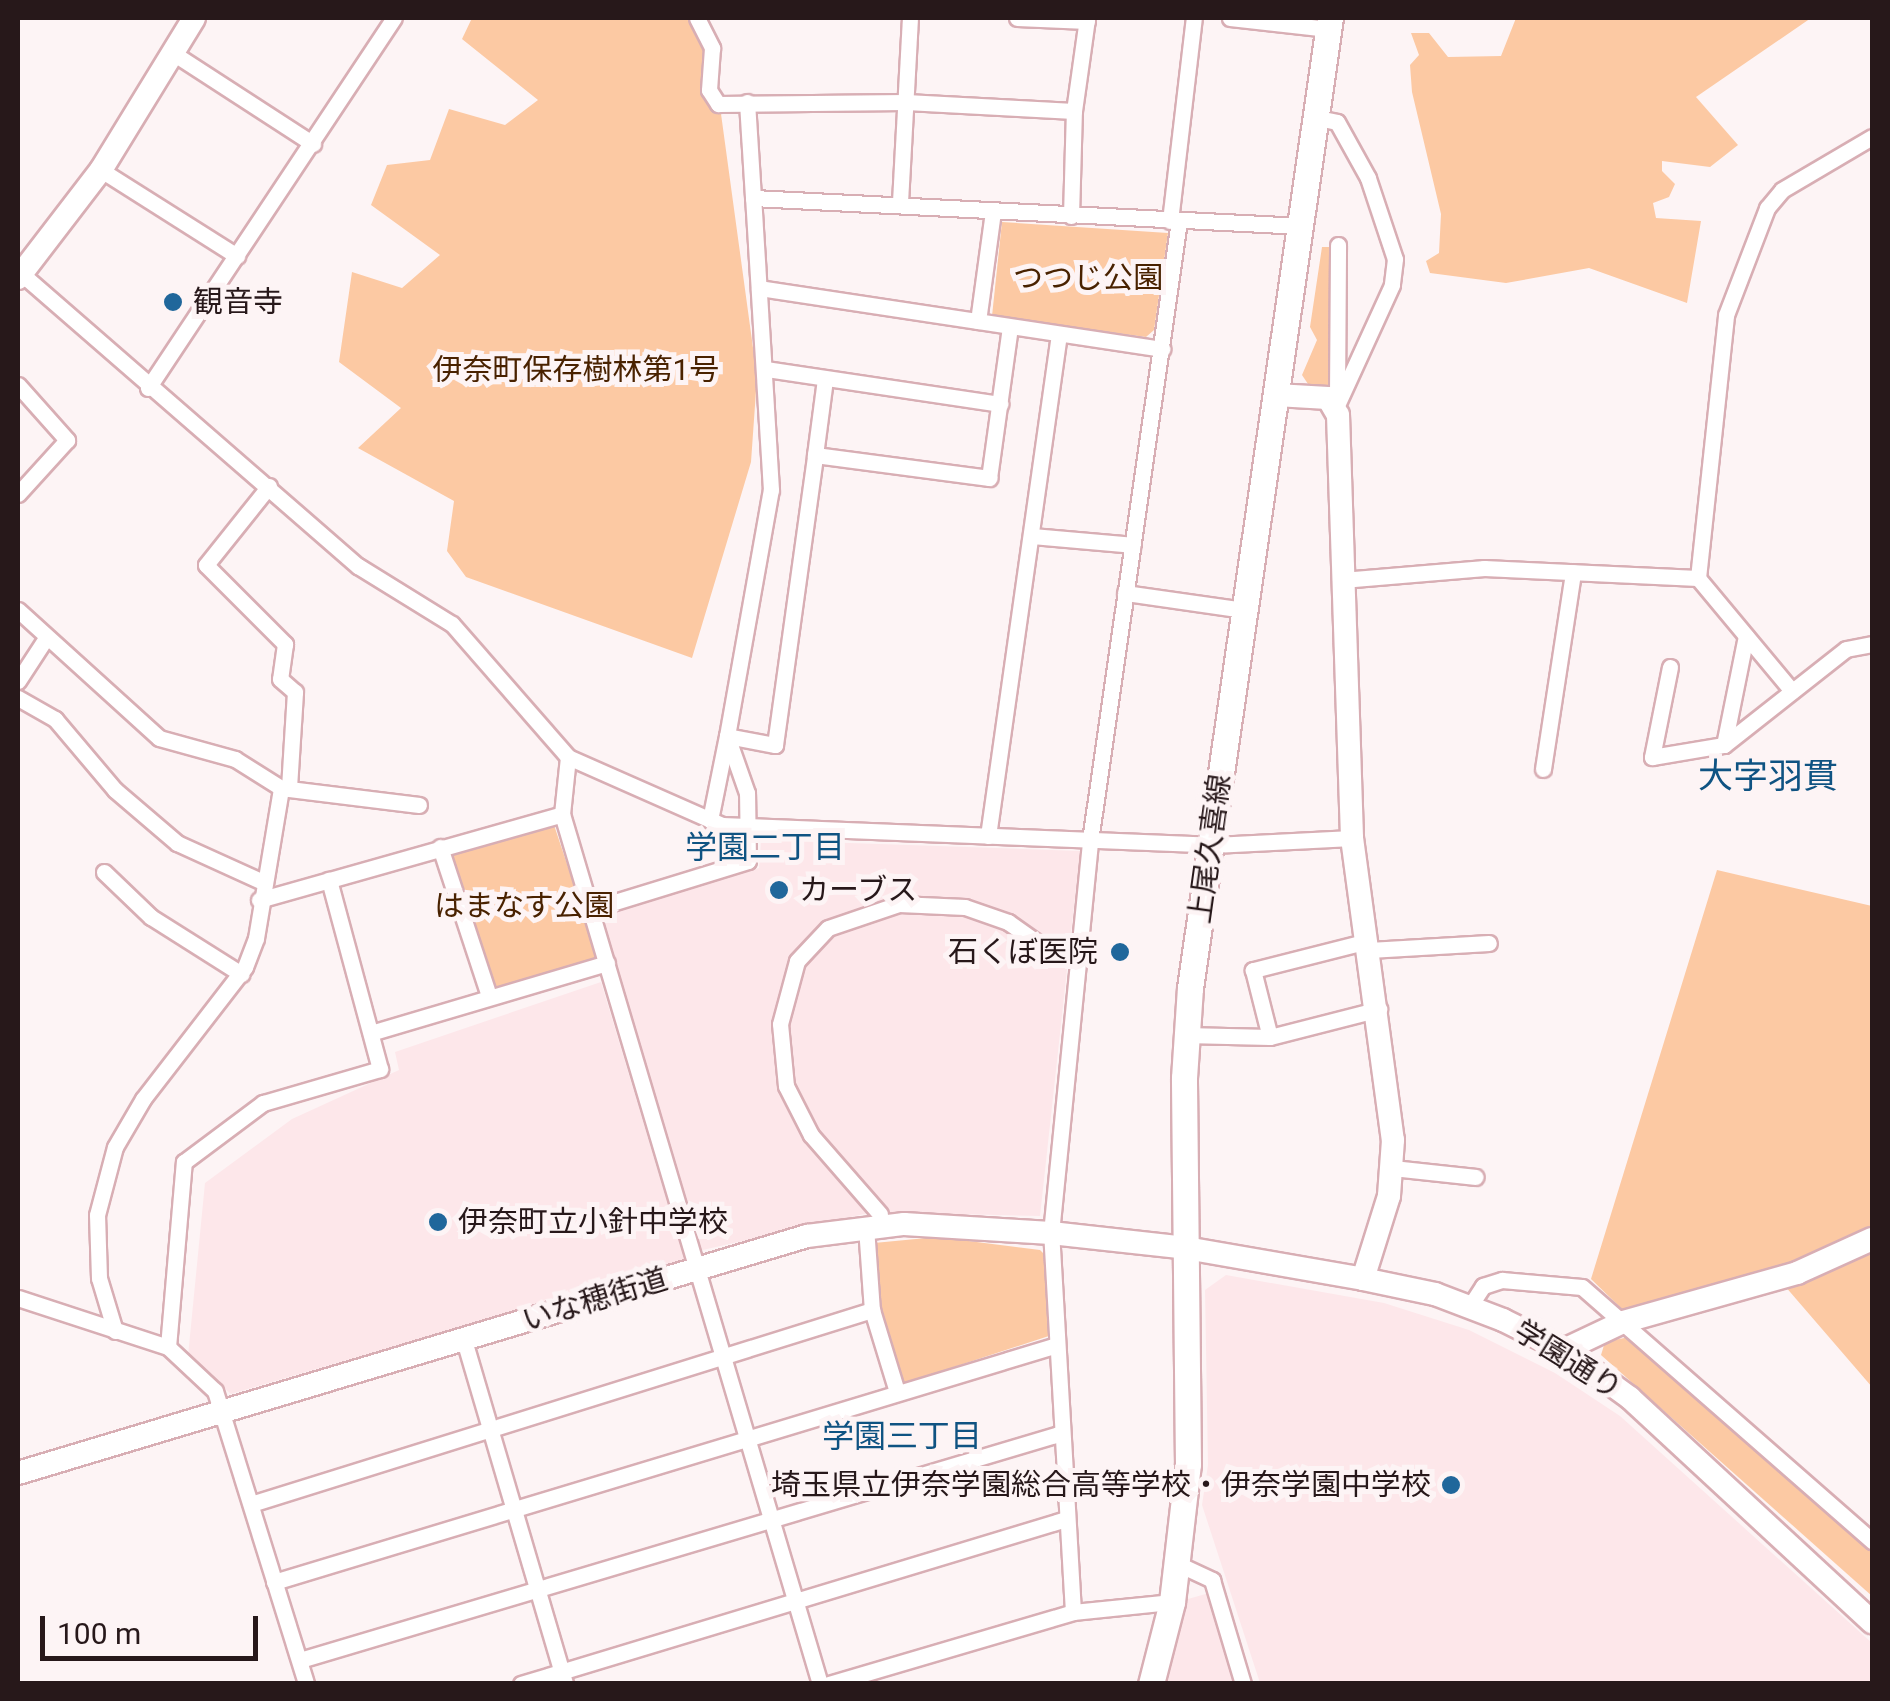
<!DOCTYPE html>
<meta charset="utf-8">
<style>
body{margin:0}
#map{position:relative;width:1890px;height:1701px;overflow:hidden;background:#fdf4f5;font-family:Roboto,"Noto Sans JP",sans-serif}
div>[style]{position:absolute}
.built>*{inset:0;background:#fde7ea}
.green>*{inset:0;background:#fcc9a3}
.roads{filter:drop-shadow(2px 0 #d8aeb4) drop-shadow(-2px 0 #d8aeb4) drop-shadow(0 2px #d8aeb4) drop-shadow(0 -2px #d8aeb4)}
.street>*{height:15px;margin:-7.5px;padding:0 7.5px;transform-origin:7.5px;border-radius:7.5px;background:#fff}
.secondary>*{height:22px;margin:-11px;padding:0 11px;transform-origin:11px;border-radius:11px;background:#fff}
.primary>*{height:25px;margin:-12.5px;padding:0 12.5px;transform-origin:12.5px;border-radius:12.5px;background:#fff}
.dots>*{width:28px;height:28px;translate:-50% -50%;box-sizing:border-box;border:5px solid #fdf4f5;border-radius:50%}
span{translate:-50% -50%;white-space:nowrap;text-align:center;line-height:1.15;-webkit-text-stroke:10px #fdf4f5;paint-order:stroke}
.park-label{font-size:30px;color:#492200}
.poi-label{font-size:30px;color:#27181a}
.left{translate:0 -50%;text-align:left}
.right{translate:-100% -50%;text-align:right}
.street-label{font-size:30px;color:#27181a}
.neighbourhood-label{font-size:32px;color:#0f5382}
.quarter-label{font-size:35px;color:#0f5382}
.frame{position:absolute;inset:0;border:20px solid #27181a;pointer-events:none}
.scale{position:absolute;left:40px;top:1616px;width:218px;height:45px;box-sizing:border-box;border:5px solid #27181a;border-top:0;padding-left:12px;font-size:30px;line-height:35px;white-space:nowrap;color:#27181a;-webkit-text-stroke:8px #fdf4f5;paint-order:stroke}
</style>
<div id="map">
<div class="built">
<div style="clip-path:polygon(761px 840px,1080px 851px,1040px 1216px,873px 1212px,698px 1251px,601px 919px,603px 912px,759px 868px)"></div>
<div style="clip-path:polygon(601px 982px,685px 1261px,231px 1394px,188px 1356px,205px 1183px,292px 1119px,399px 1070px,395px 1052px)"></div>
<div style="clip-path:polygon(1226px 1275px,1384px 1303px,1469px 1330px,1555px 1373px,1620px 1416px,1872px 1643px,1872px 1683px,1260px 1683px,1202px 1505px,1208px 1465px,1205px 1290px)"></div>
<div style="clip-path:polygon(1209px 1593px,1237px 1683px,1167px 1684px,1188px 1599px)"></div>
</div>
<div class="green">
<div style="clip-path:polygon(472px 18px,694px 18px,712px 48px,757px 377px,751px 462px,692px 658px,466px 577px,447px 551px,454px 501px,358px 448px,401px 408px,339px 362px,352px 272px,402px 288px,440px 255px,371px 205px,387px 165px,430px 160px,449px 109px,505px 125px,538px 100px,462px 39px)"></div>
<div style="clip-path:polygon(1516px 18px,1811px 18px,1696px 97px,1738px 145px,1710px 167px,1662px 161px,1662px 171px,1675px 184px,1669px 197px,1653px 203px,1656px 218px,1701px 221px,1687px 303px,1589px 268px,1506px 283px,1430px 273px,1426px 261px,1439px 253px,1441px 214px,1412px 92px,1410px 65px,1419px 55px,1411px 33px,1429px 33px,1448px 57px,1501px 56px)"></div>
<div style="clip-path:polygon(1002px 222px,1168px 233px,1154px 330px,1146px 337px,992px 316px)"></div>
<div style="clip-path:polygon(1322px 247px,1333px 247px,1332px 387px,1308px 384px,1302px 375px,1317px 340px,1310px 327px)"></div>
<div style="clip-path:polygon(553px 822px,598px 957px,495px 990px,450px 860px,453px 852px)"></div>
<div style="clip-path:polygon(1717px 870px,1872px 906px,1872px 1387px,1772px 1271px,1624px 1311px,1591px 1279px)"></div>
<div style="clip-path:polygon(937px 1237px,1040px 1250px,1046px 1256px,1052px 1335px,905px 1383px,899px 1379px,876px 1307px,874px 1243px)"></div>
<div style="clip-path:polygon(1629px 1337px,1872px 1550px,1872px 1596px,1601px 1355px,1605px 1342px)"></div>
</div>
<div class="roads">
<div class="street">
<div style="left:697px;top:18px;width:34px;rotate:63deg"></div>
<div style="left:712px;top:48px;width:42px;rotate:94.1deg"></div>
<div style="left:709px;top:90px;width:17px;rotate:57deg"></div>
<div style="left:718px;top:104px;width:188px;rotate:-0.6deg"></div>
<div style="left:906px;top:102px;width:168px;rotate:3.1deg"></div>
<div style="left:1017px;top:18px;width:70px;rotate:2.5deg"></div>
<div style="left:1230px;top:18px;width:99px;rotate:6.4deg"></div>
<div style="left:173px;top:53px;width:167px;rotate:33deg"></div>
<div style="left:747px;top:102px;width:96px;rotate:86.4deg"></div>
<div style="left:1318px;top:118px;width:19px;rotate:12deg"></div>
<div style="left:1337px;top:122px;width:64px;rotate:61deg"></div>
<div style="left:1368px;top:178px;width:85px;rotate:71.6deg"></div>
<div style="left:1395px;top:259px;width:26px;rotate:97deg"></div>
<div style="left:1392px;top:285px;width:132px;rotate:114.6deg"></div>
<div style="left:101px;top:170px;width:161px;rotate:32.3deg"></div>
<div style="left:900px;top:202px;width:184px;rotate:-86.9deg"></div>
<div style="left:1071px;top:216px;width:105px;rotate:-88.4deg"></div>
<div style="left:1074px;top:111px;width:94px;rotate:-82deg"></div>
<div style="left:1170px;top:221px;width:204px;rotate:-83.3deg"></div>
<div style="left:23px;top:275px;width:444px;rotate:41deg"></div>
<div style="left:358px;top:566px;width:110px;rotate:31.7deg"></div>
<div style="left:452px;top:624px;width:176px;rotate:48.9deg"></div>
<div style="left:568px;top:757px;width:168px;rotate:23.8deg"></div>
<div style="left:722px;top:825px;width:489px;rotate:2.3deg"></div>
<div style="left:1211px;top:845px;width:141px;rotate:-2.8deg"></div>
<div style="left:759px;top:288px;width:408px;rotate:8.6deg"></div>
<div style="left:978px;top:321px;width:110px;rotate:-82.2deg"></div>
<div style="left:766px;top:369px;width:237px;rotate:8.5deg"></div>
<div style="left:18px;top:385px;width:74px;rotate:48.3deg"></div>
<div style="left:67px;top:440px;width:73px;rotate:132.2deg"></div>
<div style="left:148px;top:388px;width:444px;rotate:-56.4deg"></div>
<div style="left:1337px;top:396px;width:151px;rotate:-89.6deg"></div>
<div style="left:815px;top:455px;width:77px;rotate:-82.5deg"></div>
<div style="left:269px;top:486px;width:101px;rotate:128.6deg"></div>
<div style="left:206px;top:565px;width:112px;rotate:45deg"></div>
<div style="left:285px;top:644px;width:35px;rotate:98deg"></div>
<div style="left:280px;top:679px;width:20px;rotate:41deg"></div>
<div style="left:295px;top:692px;width:96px;rotate:93.6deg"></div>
<div style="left:1031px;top:536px;width:102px;rotate:5deg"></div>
<div style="left:1342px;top:580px;width:143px;rotate:-4.8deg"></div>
<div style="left:1484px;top:568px;width:214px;rotate:2.7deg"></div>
<div style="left:1125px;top:593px;width:120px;rotate:8.1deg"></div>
<div style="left:18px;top:610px;width:190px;rotate:42.2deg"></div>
<div style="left:159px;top:738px;width:79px;rotate:15.4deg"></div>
<div style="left:235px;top:759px;width:54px;rotate:32.2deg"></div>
<div style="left:281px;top:788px;width:139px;rotate:7deg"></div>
<div style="left:1670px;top:667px;width:92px;rotate:101.3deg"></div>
<div style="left:1652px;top:757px;width:73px;rotate:-9.5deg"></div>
<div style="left:1724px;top:745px;width:155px;rotate:-38.2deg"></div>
<div style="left:1846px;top:649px;width:26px;rotate:-11deg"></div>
<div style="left:18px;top:681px;width:51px;rotate:-56.9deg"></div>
<div style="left:1792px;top:691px;width:147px;rotate:-129.8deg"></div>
<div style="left:1698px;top:578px;width:264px;rotate:-83.9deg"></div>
<div style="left:1726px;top:315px;width:115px;rotate:-69deg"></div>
<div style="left:1767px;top:208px;width:23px;rotate:-50deg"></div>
<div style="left:1782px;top:190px;width:104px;rotate:-30.5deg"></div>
<div style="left:18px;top:698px;width:43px;rotate:29.6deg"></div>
<div style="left:55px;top:719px;width:93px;rotate:49.8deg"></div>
<div style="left:115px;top:790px;width:82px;rotate:40.5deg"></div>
<div style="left:177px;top:843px;width:94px;rotate:24.4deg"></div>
<div style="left:1724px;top:745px;width:111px;rotate:-78.6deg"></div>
<div style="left:568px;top:757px;width:57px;rotate:96deg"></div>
<div style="left:562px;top:814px;width:907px;rotate:73.48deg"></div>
<div style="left:1543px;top:769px;width:199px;rotate:-81.3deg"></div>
<div style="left:710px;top:820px;width:86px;rotate:-78.6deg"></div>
<div style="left:727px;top:736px;width:49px;rotate:10.6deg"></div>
<div style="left:775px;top:745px;width:293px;rotate:-82.1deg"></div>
<div style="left:815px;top:455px;width:176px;rotate:7.5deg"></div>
<div style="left:989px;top:478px;width:152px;rotate:-82.1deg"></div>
<div style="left:988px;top:836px;width:507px;rotate:-81.95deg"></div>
<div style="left:440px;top:847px;width:157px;rotate:71.8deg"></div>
<div style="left:104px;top:872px;width:65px;rotate:43.8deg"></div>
<div style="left:151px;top:917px;width:107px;rotate:32.3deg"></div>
<div style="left:259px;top:900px;width:315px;rotate:-15.8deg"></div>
<div style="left:592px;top:909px;width:163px;rotate:-17.1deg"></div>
<div style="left:748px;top:861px;width:68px;rotate:-90.8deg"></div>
<div style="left:747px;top:793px;width:60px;rotate:-109.3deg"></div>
<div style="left:727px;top:736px;width:250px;rotate:-79.9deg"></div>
<div style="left:771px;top:490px;width:293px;rotate:-93.5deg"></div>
<div style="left:753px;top:198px;width:550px;rotate:2.92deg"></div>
<div style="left:1368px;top:941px;width:119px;rotate:165.8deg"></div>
<div style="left:1253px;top:970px;width:69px;rotate:75.8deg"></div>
<div style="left:1270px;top:1037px;width:113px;rotate:-14.4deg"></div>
<div style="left:1369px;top:950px;width:120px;rotate:-3.3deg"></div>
<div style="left:374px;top:1032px;width:243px;rotate:-16.5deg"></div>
<div style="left:1185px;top:1035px;width:85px;rotate:1.3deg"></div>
<div style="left:1393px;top:1168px;width:83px;rotate:6.2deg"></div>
<div style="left:880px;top:1214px;width:105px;rotate:-131.1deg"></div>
<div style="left:811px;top:1135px;width:55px;rotate:-117deg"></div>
<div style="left:786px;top:1086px;width:62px;rotate:-95.5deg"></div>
<div style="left:780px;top:1024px;width:65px;rotate:-74.9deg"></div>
<div style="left:797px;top:961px;width:45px;rotate:-46.8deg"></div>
<div style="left:828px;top:928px;width:75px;rotate:-18.7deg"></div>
<div style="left:899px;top:904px;width:66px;rotate:2.6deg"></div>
<div style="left:965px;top:907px;width:46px;rotate:19.2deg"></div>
<div style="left:1008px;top:922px;width:42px;rotate:35.2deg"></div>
<div style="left:1042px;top:946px;width:36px;rotate:3deg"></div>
<div style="left:866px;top:1227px;width:83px;rotate:85.9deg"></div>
<div style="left:872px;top:1310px;width:86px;rotate:73deg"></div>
<div style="left:18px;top:1298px;width:158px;rotate:18.1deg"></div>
<div style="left:168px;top:1347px;width:64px;rotate:43.1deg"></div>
<div style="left:215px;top:1391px;width:307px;rotate:72.7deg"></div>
<div style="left:1470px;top:1306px;width:24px;rotate:-57deg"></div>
<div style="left:1483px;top:1286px;width:20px;rotate:-18deg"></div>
<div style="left:1502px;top:1280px;width:80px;rotate:5deg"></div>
<div style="left:1582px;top:1287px;width:386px;rotate:41.2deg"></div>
<div style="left:115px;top:1331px;width:55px;rotate:-106.8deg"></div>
<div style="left:99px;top:1278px;width:63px;rotate:-91.8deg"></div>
<div style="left:97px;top:1215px;width:70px;rotate:-75.2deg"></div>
<div style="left:115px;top:1147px;width:56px;rotate:-59.7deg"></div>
<div style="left:143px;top:1099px;width:167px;rotate:-52.3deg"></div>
<div style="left:245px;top:967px;width:31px;rotate:-69deg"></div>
<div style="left:256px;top:938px;width:152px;rotate:-80.5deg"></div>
<div style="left:464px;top:1340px;width:359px;rotate:73.6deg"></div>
<div style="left:168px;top:1347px;width:186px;rotate:-85.1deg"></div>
<div style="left:184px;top:1162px;width:99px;rotate:-36.8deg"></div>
<div style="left:263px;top:1103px;width:122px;rotate:-16.2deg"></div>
<div style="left:380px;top:1069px;width:196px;rotate:-105.1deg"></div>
<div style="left:251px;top:1504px;width:651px;rotate:-17.35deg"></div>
<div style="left:1178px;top:1564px;width:38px;rotate:25deg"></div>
<div style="left:1212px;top:1580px;width:109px;rotate:73.4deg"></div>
<div style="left:274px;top:1582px;width:818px;rotate:-16.84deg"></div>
<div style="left:1073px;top:1612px;width:380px;rotate:-93.3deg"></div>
<div style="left:1051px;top:1233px;width:394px;rotate:-84.3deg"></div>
<div style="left:1090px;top:841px;width:626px;rotate:-81.83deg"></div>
<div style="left:300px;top:1660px;width:795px;rotate:-16.59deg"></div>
<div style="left:521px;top:1684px;width:569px;rotate:-16.84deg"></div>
<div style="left:829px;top:1684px;width:254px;rotate:-16.4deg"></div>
<div style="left:1073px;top:1612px;width:100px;rotate:-5.8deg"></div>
</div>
<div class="secondary">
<div style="left:18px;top:278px;width:136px;rotate:-52.5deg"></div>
<div style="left:101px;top:170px;width:178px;rotate:-58.5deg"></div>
<div style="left:1276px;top:395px;width:52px;rotate:3.3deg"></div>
<div style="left:1328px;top:398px;width:20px;rotate:60deg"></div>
<div style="left:1338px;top:415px;width:423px;rotate:88.1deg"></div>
<div style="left:1352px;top:838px;width:305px;rotate:82.3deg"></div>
<div style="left:1393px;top:1140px;width:56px;rotate:94.1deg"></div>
<div style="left:1389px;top:1196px;width:87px;rotate:107.4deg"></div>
<div style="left:1564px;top:1350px;width:65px;rotate:-25.4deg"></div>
<div style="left:1623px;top:1322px;width:181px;rotate:-15.7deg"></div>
<div style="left:1797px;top:1273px;width:82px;rotate:-24.4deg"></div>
<div style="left:18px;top:1473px;width:824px;rotate:-16.72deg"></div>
<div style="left:807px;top:1236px;width:98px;rotate:-7.1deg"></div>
<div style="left:904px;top:1224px;width:147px;rotate:3.5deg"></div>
<div style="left:1051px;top:1233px;width:136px;rotate:6.3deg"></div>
<div style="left:1186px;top:1248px;width:180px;rotate:9.9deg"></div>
<div style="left:1363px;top:1279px;width:74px;rotate:11.8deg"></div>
<div style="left:1435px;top:1294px;width:73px;rotate:20.9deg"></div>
<div style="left:1503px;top:1320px;width:68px;rotate:26.2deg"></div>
<div style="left:1564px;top:1350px;width:82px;rotate:36deg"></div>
<div style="left:1630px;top:1398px;width:330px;rotate:42.8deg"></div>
</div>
<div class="primary">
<div style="left:1151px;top:1684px;width:85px;rotate:-75.6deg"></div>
<div style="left:1172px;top:1602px;width:139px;rotate:-83.4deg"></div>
<div style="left:1188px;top:1464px;width:386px;rotate:-90.6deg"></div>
<div style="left:1184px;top:1078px;width:90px;rotate:-86.2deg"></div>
<div style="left:1190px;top:988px;width:980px;rotate:-81.79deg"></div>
</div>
</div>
<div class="dots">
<div style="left:173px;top:302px;background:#20679b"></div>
<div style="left:779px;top:890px;background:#20679b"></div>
<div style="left:1120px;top:952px;background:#20679b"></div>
<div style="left:438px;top:1222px;background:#20679b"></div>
<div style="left:1451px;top:1485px;background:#20679b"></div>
</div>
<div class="park-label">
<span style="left:1088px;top:278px">つつじ公園</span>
<span style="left:576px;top:370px">伊奈町保存樹林第1号</span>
<span style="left:524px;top:906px">はまなす公園</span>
</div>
<div class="poi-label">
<span class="left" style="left:193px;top:302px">観音寺</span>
<span class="left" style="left:799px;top:890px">カーブス</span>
<span class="right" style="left:1098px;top:952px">石くぼ医院</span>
<span class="left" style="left:458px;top:1222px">伊奈町立小針中学校</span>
<span class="right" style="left:1431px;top:1485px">埼玉県立伊奈学園総合高等学校・伊奈学園中学校</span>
</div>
<div class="street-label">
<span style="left:1210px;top:849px;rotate:-82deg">上尾久喜線</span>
<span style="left:595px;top:1300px;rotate:-17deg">いな穂街道</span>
<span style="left:1568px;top:1360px;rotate:32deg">学園通り</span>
</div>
<div class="neighbourhood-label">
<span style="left:765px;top:847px">学園二丁目</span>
<span style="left:902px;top:1436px">学園三丁目</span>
</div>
<div class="quarter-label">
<span style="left:1768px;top:777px">大字羽貫</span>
</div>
<div class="frame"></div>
<div class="scale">100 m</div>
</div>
